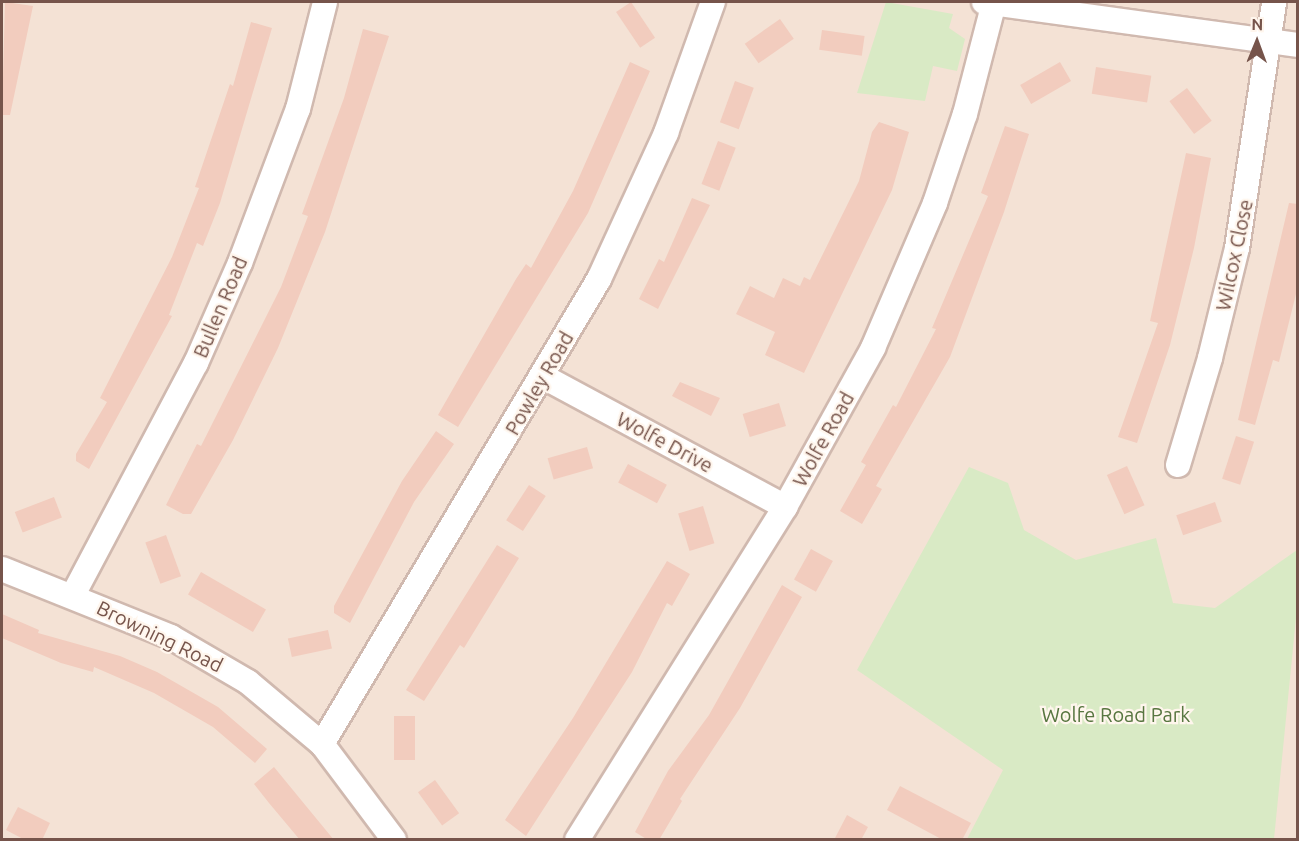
<!DOCTYPE html>
<style>
body{margin:0}
#map{position:relative;width:1299px;height:841px;overflow:hidden;background:#fcf1e7;font-family:Ubuntu,sans-serif}
div>[style]{position:absolute}
.residential>*{inset:0;background:#f4e2d5;transform-origin:0 0}
.green>*{inset:0;background:#d9eac5}
.building>*{inset:0;background:#f2ccbe;transform-origin:0 0}
.roads{filter:drop-shadow(2px 0 #d0b9af) drop-shadow(-2px 0 #d0b9af) drop-shadow(0 2px #d0b9af) drop-shadow(0 -2px #d0b9af)}
.street>*{height:24px;margin:-12px;padding:0 12px;transform-origin:12px;border-radius:12px;background:#fff}
span{translate:-50% -50%;white-space:nowrap;text-align:center;line-height:1.15;-webkit-text-stroke:4.5px #fff6ed;paint-order:stroke}
.street-label{font-size:20px;color:#76544b}
.park-label{font-size:20px;color:#587640}
.frame{position:absolute;inset:0;border:3px solid #76544b;pointer-events:none}
.north{position:absolute;left:1227px;top:12px;width:60px;height:60px;-webkit-text-stroke:4px #fff6ed;paint-order:stroke;rotate:1deg;font-size:16px;font-weight:700;line-height:24px;text-align:center;color:#76544b}
.north::after{content:'';display:block;margin:auto;width:21px;height:27px;background:#76544b;clip-path:polygon(50% 0,100% 100%,50% 72%,0 100%)}
</style>
<div id="map">
<div class="residential">
<div style="left:2px;top:2px;width:1295px;height:837px"></div>
</div>
<div class="green">
<div style="clip-path:polygon(886px 2px,953px 14px,949px 28px,965px 39px,957px 71px,933px 66px,925px 101px,857px 93px)"></div>
<div style="clip-path:polygon(969px 467px,1008px 483px,1024px 530px,1076px 560px,1156px 538px,1173px 603px,1215px 608px,1297px 550px,1297px 608px,1274px 839px,967px 839px,1003px 770px,857px 670px)"></div>
</div>
<div class="building">
<div style="clip-path:polygon(5px 2px,33px 6px,10px 115px,2px 115px)"></div>
<div style="left:631px;top:2px;width:43px;height:18px;rotate:56deg"></div>
<div style="left:780px;top:19px;width:24px;height:43px;rotate:55deg"></div>
<div style="clip-path:polygon(251px 22px,272px 28px,220px 203px,203px 246px,197px 243px,169px 315px,172px 316px,89px 469px,76px 461px,76px 454px,107px 402px,100px 398px,172px 257px,199px 188px,195px 187px,230px 84px,233px 86px)"></div>
<div style="clip-path:polygon(363px 29px,389px 36px,325px 232px,278px 348px,233px 440px,191px 514px,183px 514px,166px 505px,197px 444px,201px 446px,281px 287px,308px 216px,302px 214px,344px 98px)"></div>
<div style="left:822px;top:30px;width:43px;height:20px;rotate:8deg"></div>
<div style="clip-path:polygon(630px 62px,650px 71px,588px 213px,458px 427px,438px 415px,516px 279px,526px 264px,531px 268px,573px 191px)"></div>
<div style="left:1060px;top:62px;width:22px;height:46px;rotate:60deg"></div>
<div style="left:1096px;top:67px;width:56px;height:27px;rotate:9deg"></div>
<div style="left:735px;top:81px;width:20px;height:44px;rotate:20deg"></div>
<div style="left:1187px;top:88px;width:41px;height:22px;rotate:53deg"></div>
<div style="clip-path:polygon(879px 122px,909px 132px,892px 190px,804px 373px,765px 355px,775px 332px,736px 314px,750px 286px,774px 298px,783px 278px,800px 286px,804px 277px,810px 280px,859px 181px,872px 132px)"></div>
<div style="clip-path:polygon(1005px 126px,1029px 134px,1004px 212px,950px 357px,876px 486px,882px 489px,862px 524px,840px 511px,866px 465px,861px 462px,893px 405px,896px 407px,936px 329px,932px 328px,988px 196px,981px 193px)"></div>
<div style="left:718px;top:141px;width:19px;height:46px;rotate:21deg"></div>
<div style="clip-path:polygon(1186px 153px,1211px 158px,1194px 248px,1170px 345px,1137px 443px,1118px 437px,1158px 323px,1150px 321px)"></div>
<div style="clip-path:polygon(692px 198px,710px 205px,658px 309px,639px 299px,659px 259px,664px 262px)"></div>
<div style="clip-path:polygon(1289px 203px,1298px 204px,1298px 286px,1279px 362px,1273px 360px,1255px 425px,1238px 420px)"></div>
<div style="clip-path:polygon(680px 382px,720px 398px,711px 416px,672px 396px)"></div>
<div style="left:779px;top:403px;width:24px;height:38px;rotate:73deg"></div>
<div style="clip-path:polygon(436px 431px,454px 444px,414px 502px,350px 623px,334px 613px,334px 606px,402px 481px)"></div>
<div style="left:1236px;top:436px;width:19px;height:45px;rotate:18deg"></div>
<div style="left:587px;top:447px;width:22px;height:41px;rotate:74deg"></div>
<div style="left:628px;top:464px;width:44px;height:21px;rotate:28deg"></div>
<div style="left:1127px;top:466px;width:43px;height:22px;rotate:66deg"></div>
<div style="left:529px;top:485px;width:20px;height:42px;rotate:33deg"></div>
<div style="left:54px;top:497px;width:22px;height:42px;rotate:69deg"></div>
<div style="left:1215px;top:502px;width:21px;height:41px;rotate:71deg"></div>
<div style="left:703px;top:506px;width:39px;height:26px;rotate:73deg"></div>
<div style="left:166px;top:535px;width:44px;height:22px;rotate:70deg"></div>
<div style="clip-path:polygon(497px 545px,519px 558px,464px 648px,460px 645px,424px 701px,406px 690px)"></div>
<div style="left:811px;top:549px;width:25px;height:35px;rotate:29deg"></div>
<div style="clip-path:polygon(667px 561px,690px 574px,672px 606px,667px 603px,632px 672px,526px 836px,505px 820px,573px 718px)"></div>
<div style="left:201px;top:572px;width:75px;height:26px;rotate:30deg"></div>
<div style="clip-path:polygon(782px 585px,802px 597px,740px 708px,680px 799px,682px 801px,659px 840px,648px 840px,635px 832px,668px 771px,709px 715px)"></div>
<div style="clip-path:polygon(2px 614px,39px 630px,38px 633px,120px 656px,157px 672px,218px 707px,267px 749px,255px 763px,213px 727px,154px 693px,94px 667px,93px 672px,61px 663px,2px 638px)"></div>
<div style="left:328px;top:630px;width:19px;height:41px;rotate:78deg"></div>
<div style="left:394px;top:716px;width:21px;height:44px"></div>
<div style="clip-path:polygon(274px 767px,306px 806px,334px 840px,300px 840px,269px 803px,254px 784px)"></div>
<div style="left:435px;top:780px;width:41px;height:21px;rotate:54deg"></div>
<div style="clip-path:polygon(900px 786px,971px 823px,962px 840px,943px 840px,887px 810px)"></div>
<div style="clip-path:polygon(18px 807px,50px 823px,42px 840px,25px 840px,6px 830px)"></div>
<div style="clip-path:polygon(847px 815px,868px 827px,861px 840px,834px 840px)"></div>
</div>
<div class="roads">
<div class="street">
<div style="left:984px;top:2px;width:317px;rotate:7.8deg"></div>
<div style="left:544px;top:377px;width:274px;rotate:28.3deg"></div>
<div style="left:1178px;top:465px;width:112px;rotate:-73.3deg"></div>
<div style="left:1210px;top:358px;width:113px;rotate:-76.2deg"></div>
<div style="left:1237px;top:248px;width:249px;rotate:-81.4deg"></div>
<div style="left:2px;top:569px;width:182px;rotate:21.9deg"></div>
<div style="left:171px;top:637px;width:89px;rotate:30.3deg"></div>
<div style="left:248px;top:682px;width:97px;rotate:40deg"></div>
<div style="left:322px;top:744px;width:120px;rotate:53.1deg"></div>
<div style="left:73px;top:595px;width:263px;rotate:-62.1deg"></div>
<div style="left:196px;top:363px;width:109px;rotate:-66.3deg"></div>
<div style="left:240px;top:263px;width:165px;rotate:-69.4deg"></div>
<div style="left:298px;top:109px;width:110px;rotate:-75.8deg"></div>
<div style="left:322px;top:744px;width:541px;rotate:-59.22deg"></div>
<div style="left:599px;top:279px;width:161px;rotate:-65.3deg"></div>
<div style="left:666px;top:133px;width:139px;rotate:-70.3deg"></div>
<div style="left:577px;top:840px;width:393px;rotate:-58deg"></div>
<div style="left:785px;top:507px;width:182px;rotate:-61deg"></div>
<div style="left:873px;top:348px;width:158px;rotate:-66.8deg"></div>
<div style="left:935px;top:203px;width:94px;rotate:-71.4deg"></div>
<div style="left:965px;top:114px;width:115px;rotate:-75.4deg"></div>
</div>
</div>
<div class="street-label">
<span style="left:1234px;top:255px;rotate:-78deg">Wilcox Close</span>
<span style="left:220px;top:307px;rotate:-67deg">Bullen Road</span>
<span style="left:539px;top:383px;rotate:-60deg">Powley Road</span>
<span style="left:823px;top:439px;rotate:-61deg">Wolfe Road</span>
<span style="left:665px;top:442px;rotate:28deg">Wolfe Drive</span>
<span style="left:160px;top:636px;rotate:26deg">Browning Road</span>
</div>
<div class="park-label">
<span style="left:1116px;top:714px">Wolfe Road Park</span>
</div>
<div class="frame"></div>
<div class="north">N</div>
</div>
